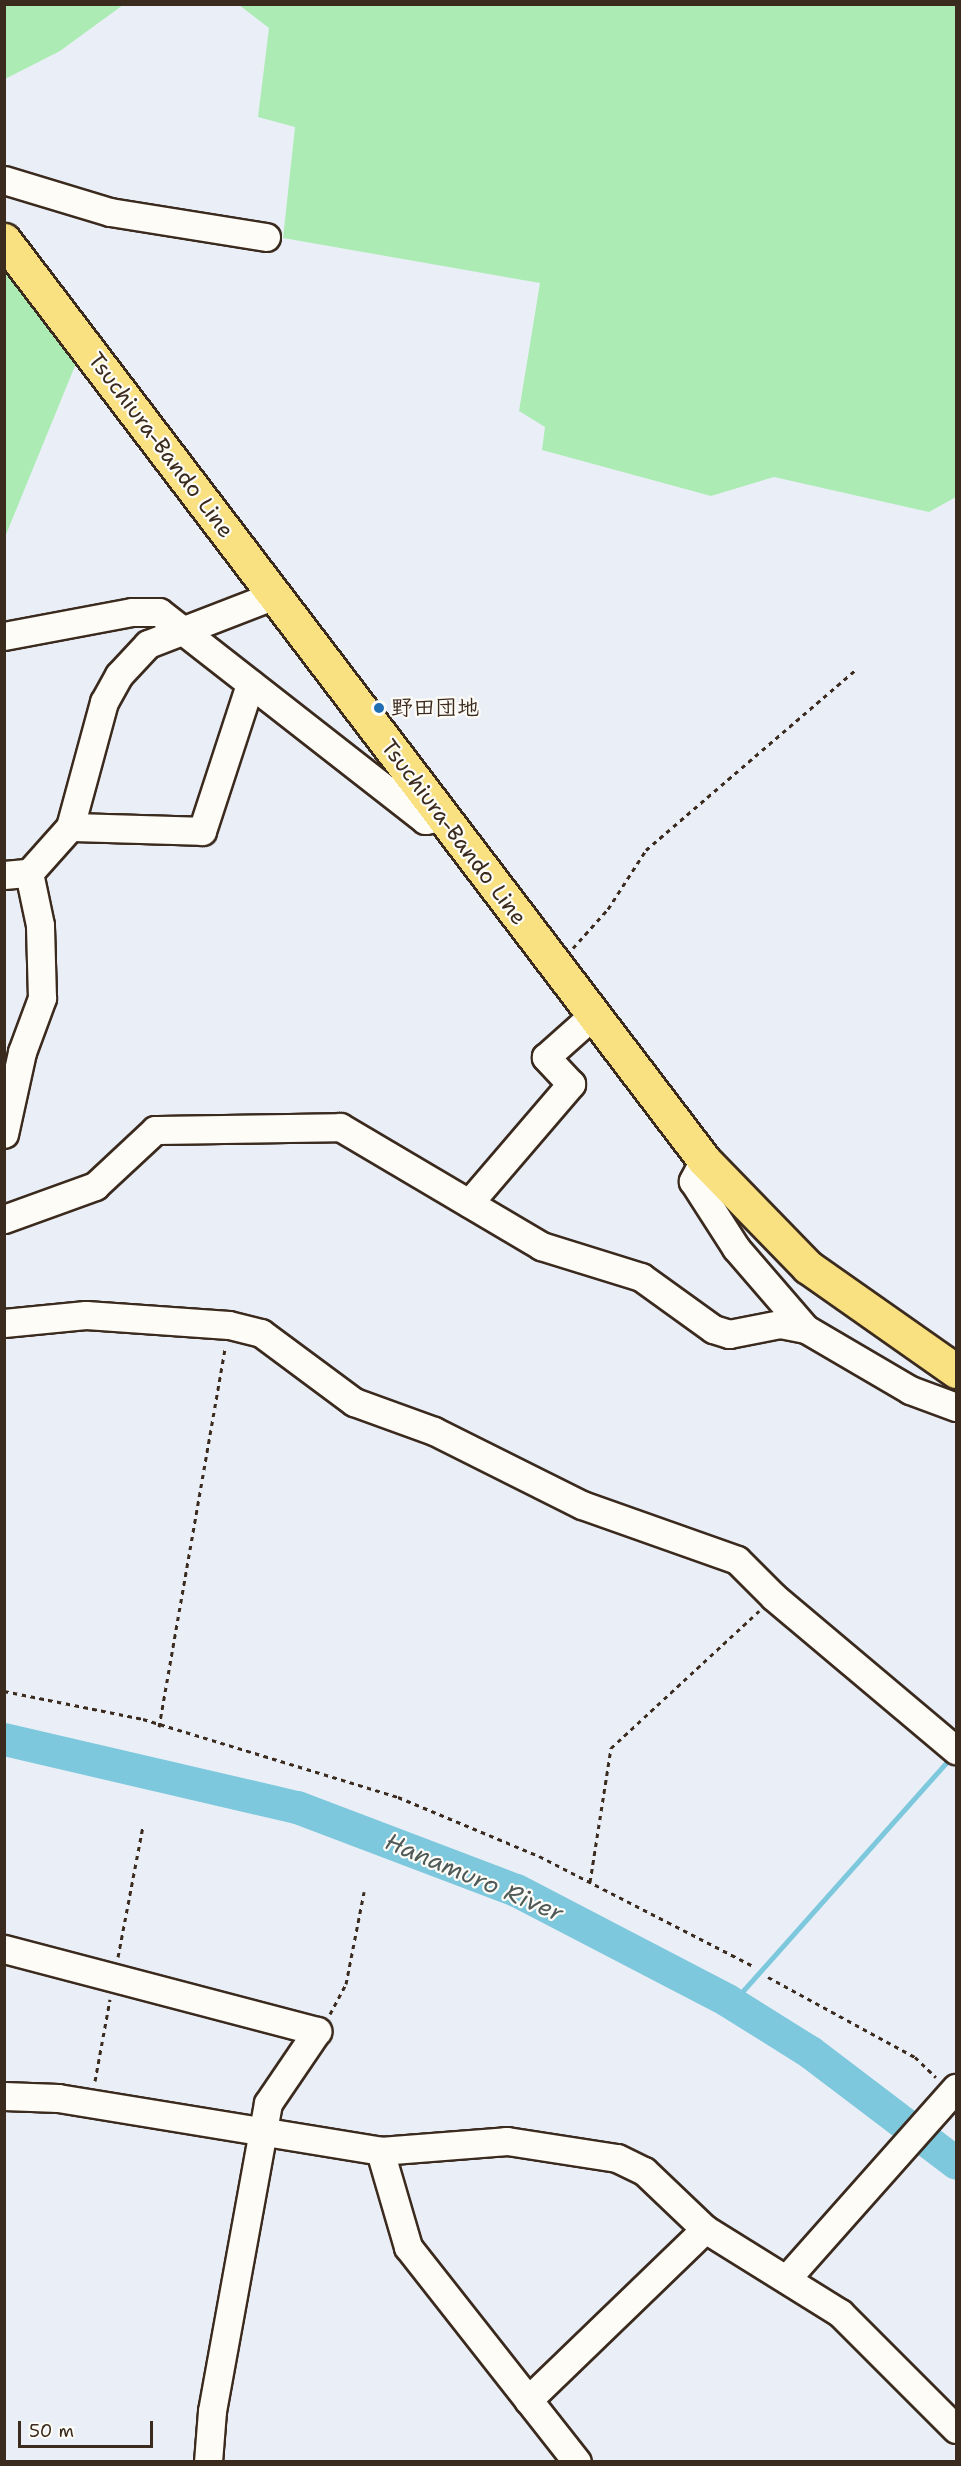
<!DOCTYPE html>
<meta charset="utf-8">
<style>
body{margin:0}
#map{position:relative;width:961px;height:2466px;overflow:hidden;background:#eaeff7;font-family:"Shantell Sans","Klee One",sans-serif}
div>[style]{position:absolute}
.green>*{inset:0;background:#acecb4}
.stream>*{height:5px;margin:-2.5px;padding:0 2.5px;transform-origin:2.5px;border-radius:2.5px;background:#7dc8dd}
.river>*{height:33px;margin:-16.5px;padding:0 16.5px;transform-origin:16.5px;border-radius:16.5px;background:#7dc8dd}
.path>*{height:3px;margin-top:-1.5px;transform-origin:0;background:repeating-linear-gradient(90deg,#3b2a1e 0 4.5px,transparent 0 9px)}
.roads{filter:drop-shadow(2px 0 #3b2a1e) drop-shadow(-2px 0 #3b2a1e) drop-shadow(0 2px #3b2a1e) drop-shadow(0 -2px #3b2a1e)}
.minor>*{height:27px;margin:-13.5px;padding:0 13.5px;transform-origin:13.5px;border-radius:13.5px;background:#fdfcf7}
.major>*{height:33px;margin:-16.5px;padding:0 16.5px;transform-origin:16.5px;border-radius:16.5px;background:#f9e181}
.dots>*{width:16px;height:16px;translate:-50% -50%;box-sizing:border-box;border:3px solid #fdfcf7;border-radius:50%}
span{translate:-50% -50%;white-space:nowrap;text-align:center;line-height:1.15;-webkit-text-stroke:4.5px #fdfcf7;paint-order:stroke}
.street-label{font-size:22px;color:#3b2a1e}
.poi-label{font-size:22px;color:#3b2a1e;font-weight:700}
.left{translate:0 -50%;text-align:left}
.water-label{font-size:24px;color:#4f5957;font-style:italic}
.frame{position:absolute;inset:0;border:6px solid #3b2a1e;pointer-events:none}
.scale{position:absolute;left:18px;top:2421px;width:135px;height:27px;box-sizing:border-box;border:3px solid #3b2a1e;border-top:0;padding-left:8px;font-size:18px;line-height:21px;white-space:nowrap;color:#3b2a1e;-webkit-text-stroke:4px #fdfcf7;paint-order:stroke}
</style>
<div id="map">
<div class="green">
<div style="clip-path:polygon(5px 4px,123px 4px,123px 5px,60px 51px,5px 79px)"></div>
<div style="clip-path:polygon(239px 5px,956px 5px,956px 497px,929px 512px,774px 477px,711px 496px,542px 450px,545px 427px,519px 411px,540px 283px,283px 238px,295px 127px,258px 117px,269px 28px)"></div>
<div style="clip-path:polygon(5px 259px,77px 361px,5px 537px)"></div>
</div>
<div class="stream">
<div style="left:732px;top:2003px;width:323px;rotate:-48.3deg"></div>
</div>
<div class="river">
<div style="left:4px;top:1739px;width:301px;rotate:13.1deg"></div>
<div style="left:297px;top:1807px;width:234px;rotate:20.8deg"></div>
<div style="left:516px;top:1890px;width:238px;rotate:27.5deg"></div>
<div style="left:727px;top:2000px;width:98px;rotate:32.1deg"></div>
<div style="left:810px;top:2052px;width:183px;rotate:37.2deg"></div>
</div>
<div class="path">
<div style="left:573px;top:948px;width:52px;rotate:-48.1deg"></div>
<div style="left:608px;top:909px;width:70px;rotate:-57.2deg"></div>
<div style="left:646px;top:850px;width:276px;rotate:-40.7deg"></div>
<div style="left:4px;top:1691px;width:142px;rotate:11.4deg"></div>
<div style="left:143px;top:1719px;width:267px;rotate:17deg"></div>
<div style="left:398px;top:1797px;width:153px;rotate:22.7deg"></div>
<div style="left:539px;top:1856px;width:241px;rotate:27.2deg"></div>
<div style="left:159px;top:1727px;width:386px;rotate:-80.1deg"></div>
<div style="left:590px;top:1882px;width:136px;rotate:-81.1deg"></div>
<div style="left:611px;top:1748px;width:202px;rotate:-42.8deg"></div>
<div style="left:118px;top:1957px;width:133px;rotate:-79.2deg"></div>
<div style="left:768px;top:1977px;width:167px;rotate:28.6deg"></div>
<div style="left:915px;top:2057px;width:29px;rotate:44deg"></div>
<div style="left:330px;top:2014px;width:34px;rotate:-62deg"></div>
<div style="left:346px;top:1984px;width:94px;rotate:-78.9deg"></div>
<div style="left:95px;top:2081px;width:83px;rotate:-79.6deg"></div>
</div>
<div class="roads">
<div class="minor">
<div style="left:4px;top:180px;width:111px;rotate:16.8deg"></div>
<div style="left:110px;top:212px;width:158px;rotate:9.1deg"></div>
<div style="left:4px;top:636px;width:130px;rotate:-10.6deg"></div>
<div style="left:132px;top:612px;width:27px"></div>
<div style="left:159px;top:612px;width:338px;rotate:38deg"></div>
<div style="left:425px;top:820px;width:19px;rotate:-9deg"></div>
<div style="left:70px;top:827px;width:132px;rotate:1.7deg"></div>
<div style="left:202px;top:831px;width:155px;rotate:-71.9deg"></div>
<div style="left:4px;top:875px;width:25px;rotate:-5deg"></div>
<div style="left:29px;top:873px;width:62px;rotate:-48.3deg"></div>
<div style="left:70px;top:827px;width:130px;rotate:-74.8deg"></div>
<div style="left:104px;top:702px;width:31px;rotate:-61deg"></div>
<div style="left:119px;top:675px;width:42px;rotate:-46.9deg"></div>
<div style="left:148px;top:644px;width:136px;rotate:-21.1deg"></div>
<div style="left:4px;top:1134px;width:84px;rotate:-77.6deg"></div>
<div style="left:22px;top:1052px;width:58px;rotate:-69.7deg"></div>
<div style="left:42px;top:998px;width:73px;rotate:-91.6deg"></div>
<div style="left:40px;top:925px;width:53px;rotate:-101.9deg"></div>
<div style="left:704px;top:1160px;width:24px;rotate:118deg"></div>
<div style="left:693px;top:1181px;width:80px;rotate:57.3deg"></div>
<div style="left:736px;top:1248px;width:107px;rotate:49.2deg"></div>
<div style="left:469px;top:1203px;width:157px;rotate:-49.4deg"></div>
<div style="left:571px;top:1084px;width:37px;rotate:-133deg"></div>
<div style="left:546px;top:1057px;width:62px;rotate:-41.7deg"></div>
<div style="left:4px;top:1219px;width:97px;rotate:-19.9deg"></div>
<div style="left:95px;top:1186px;width:82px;rotate:-43deg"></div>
<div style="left:155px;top:1130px;width:185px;rotate:-0.9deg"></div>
<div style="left:340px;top:1127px;width:234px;rotate:30.6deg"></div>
<div style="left:541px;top:1246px;width:105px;rotate:17.2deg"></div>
<div style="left:641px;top:1277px;width:89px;rotate:35.8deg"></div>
<div style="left:713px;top:1329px;width:17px;rotate:17deg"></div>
<div style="left:729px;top:1334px;width:52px;rotate:-11.1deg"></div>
<div style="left:780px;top:1324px;width:26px;rotate:11deg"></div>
<div style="left:806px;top:1329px;width:121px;rotate:30.4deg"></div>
<div style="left:910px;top:1390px;width:49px;rotate:20.3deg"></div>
<div style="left:4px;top:1323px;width:82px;rotate:-5.6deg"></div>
<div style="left:86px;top:1315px;width:143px;rotate:4deg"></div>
<div style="left:229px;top:1325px;width:33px;rotate:14deg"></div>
<div style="left:261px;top:1333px;width:116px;rotate:36.6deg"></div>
<div style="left:354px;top:1402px;width:85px;rotate:19.9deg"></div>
<div style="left:434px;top:1431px;width:165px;rotate:26.6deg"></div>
<div style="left:582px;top:1505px;width:164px;rotate:19.5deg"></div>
<div style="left:737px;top:1560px;width:52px;rotate:45deg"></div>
<div style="left:774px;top:1597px;width:238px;rotate:40.1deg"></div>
<div style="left:4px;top:1949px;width:324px;rotate:14.7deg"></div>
<div style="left:317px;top:2031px;width:87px;rotate:124.2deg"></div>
<div style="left:268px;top:2103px;width:313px;rotate:100.3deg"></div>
<div style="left:212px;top:2411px;width:51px;rotate:94.5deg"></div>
<div style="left:4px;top:2096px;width:54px;rotate:2.1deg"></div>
<div style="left:58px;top:2098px;width:326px;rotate:9.3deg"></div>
<div style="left:380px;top:2151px;width:127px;rotate:-4.5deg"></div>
<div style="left:507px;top:2141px;width:111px;rotate:8.8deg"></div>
<div style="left:617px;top:2158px;width:30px;rotate:26deg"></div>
<div style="left:644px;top:2171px;width:84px;rotate:43.6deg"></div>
<div style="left:705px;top:2229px;width:159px;rotate:31.9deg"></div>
<div style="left:840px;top:2313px;width:164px;rotate:45deg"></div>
<div style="left:380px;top:2151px;width:100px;rotate:73.7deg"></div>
<div style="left:408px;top:2247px;width:273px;rotate:51.8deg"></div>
<div style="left:788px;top:2277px;width:253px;rotate:-48.4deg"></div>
<div style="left:528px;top:2400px;width:246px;rotate:-44deg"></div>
</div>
<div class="major">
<div style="left:4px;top:240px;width:1156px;rotate:52.73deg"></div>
<div style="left:704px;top:1160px;width:149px;rotate:45.8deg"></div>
<div style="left:808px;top:1267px;width:181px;rotate:35.1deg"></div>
</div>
</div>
<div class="dots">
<div style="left:379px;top:708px;background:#1f6fb2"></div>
</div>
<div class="street-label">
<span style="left:161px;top:445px;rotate:53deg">Tsuchiura-Bando Line</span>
<span style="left:454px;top:832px;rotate:53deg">Tsuchiura-Bando Line</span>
</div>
<div class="poi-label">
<span class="left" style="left:391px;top:708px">野田団地</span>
</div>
<div class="water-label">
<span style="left:474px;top:1878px;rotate:23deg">Hanamuro River</span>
</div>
<div class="frame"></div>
<div class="scale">50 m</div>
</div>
